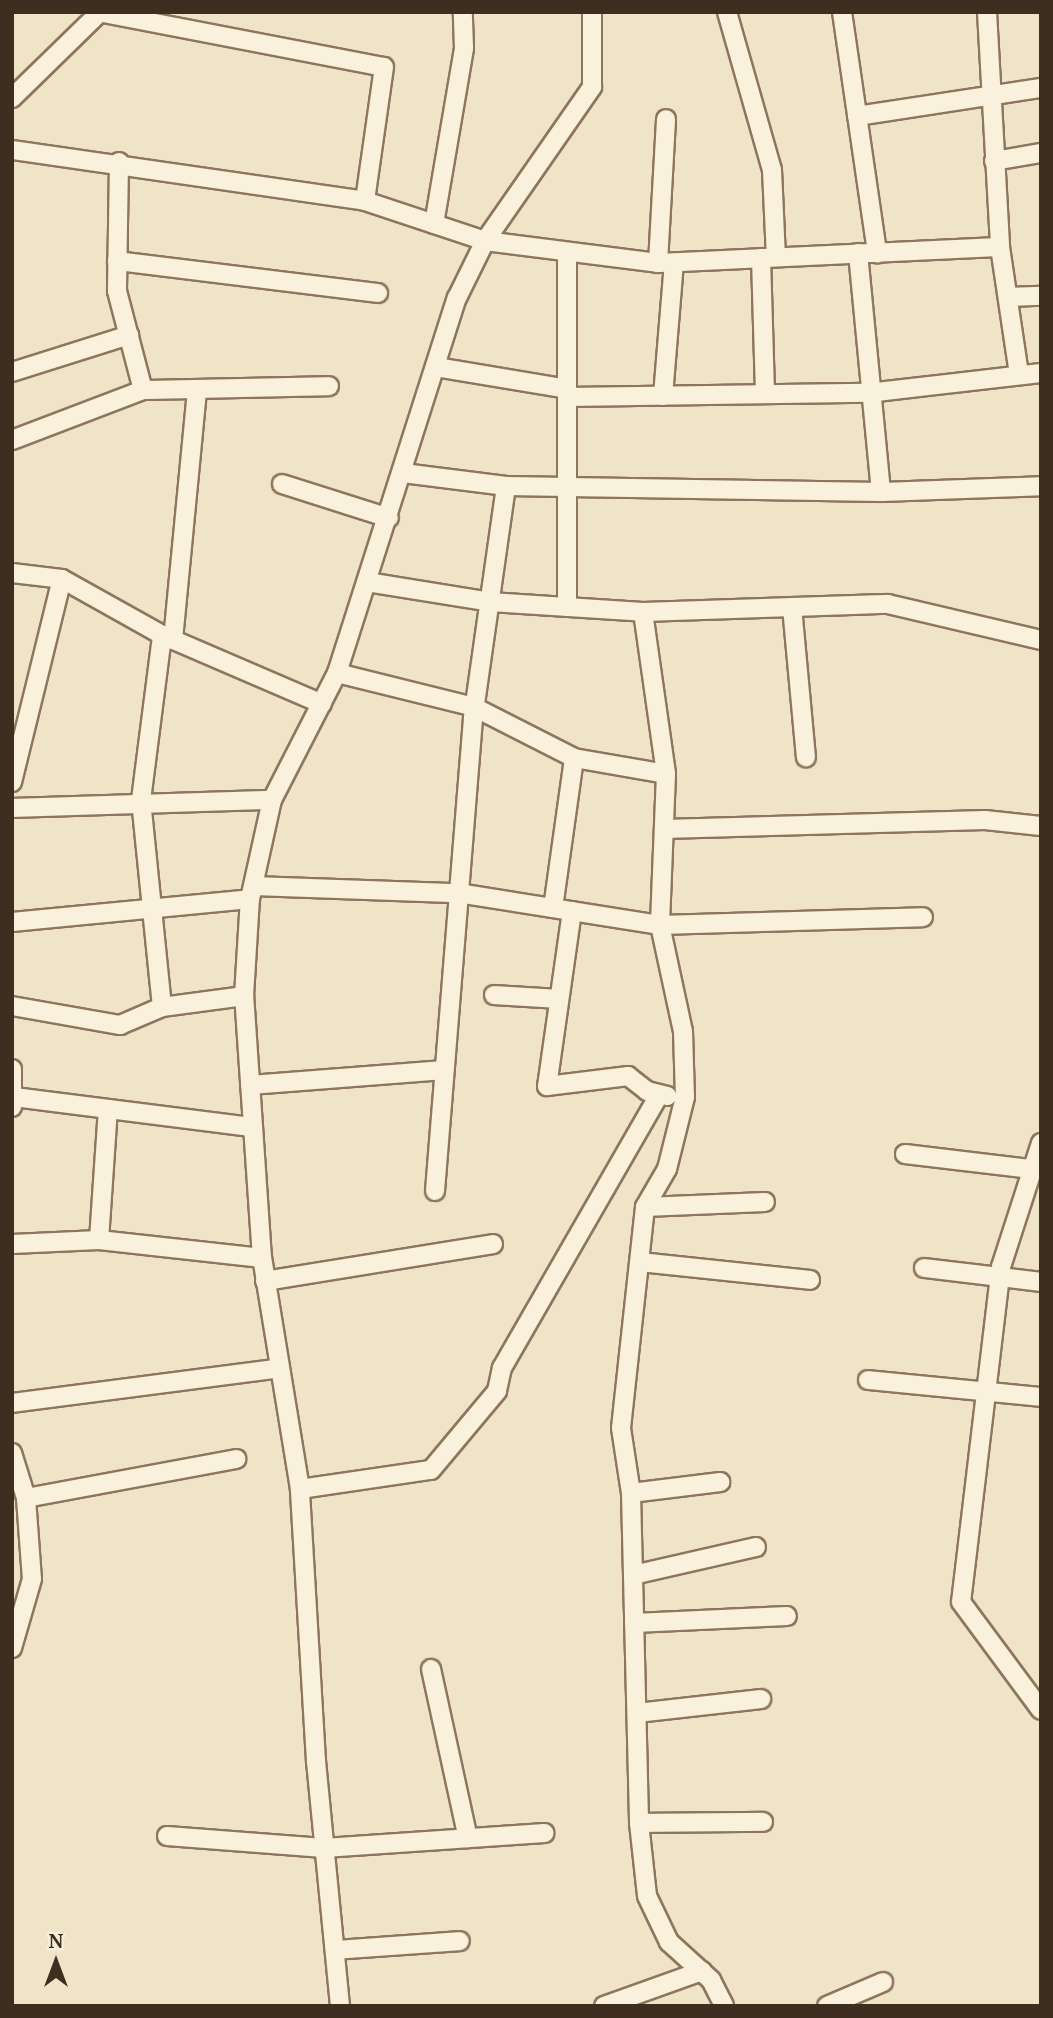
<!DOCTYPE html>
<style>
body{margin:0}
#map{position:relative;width:1053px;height:2018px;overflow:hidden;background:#f0e4c8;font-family:"Noto Serif",serif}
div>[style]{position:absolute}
.roads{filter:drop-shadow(2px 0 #8d765c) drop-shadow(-2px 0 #8d765c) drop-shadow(0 2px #8d765c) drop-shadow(0 -2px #8d765c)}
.minor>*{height:18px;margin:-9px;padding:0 9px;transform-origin:9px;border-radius:9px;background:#faf1dc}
span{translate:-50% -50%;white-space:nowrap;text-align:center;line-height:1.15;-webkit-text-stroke:7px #f7eed8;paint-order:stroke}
.frame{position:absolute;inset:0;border:14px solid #3d2e20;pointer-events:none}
.north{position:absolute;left:21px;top:1927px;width:70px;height:70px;-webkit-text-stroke:5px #f7eed8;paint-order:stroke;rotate:0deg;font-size:19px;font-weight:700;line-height:28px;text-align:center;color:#3d2e20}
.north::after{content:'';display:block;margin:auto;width:24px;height:32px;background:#3d2e20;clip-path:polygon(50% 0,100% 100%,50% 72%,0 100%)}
</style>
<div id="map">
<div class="roads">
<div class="minor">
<div style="left:98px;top:12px;width:291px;rotate:10.9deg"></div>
<div style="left:384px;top:67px;width:135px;rotate:98.1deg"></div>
<div style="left:727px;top:12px;width:164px;rotate:74.1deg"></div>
<div style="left:772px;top:170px;width:87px;rotate:87.4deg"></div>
<div style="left:842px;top:12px;width:244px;rotate:81.7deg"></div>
<div style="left:987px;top:12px;width:235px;rotate:86.8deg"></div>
<div style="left:1000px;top:247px;width:128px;rotate:81.5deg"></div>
<div style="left:12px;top:98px;width:123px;rotate:-44.3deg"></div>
<div style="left:857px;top:116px;width:186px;rotate:-8.7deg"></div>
<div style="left:12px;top:150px;width:357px;rotate:8.2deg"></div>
<div style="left:365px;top:201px;width:126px;rotate:18.4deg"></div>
<div style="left:485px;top:241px;width:174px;rotate:7.2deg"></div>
<div style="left:658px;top:263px;width:342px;rotate:-2.7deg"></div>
<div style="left:994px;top:161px;width:48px;rotate:-9.7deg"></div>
<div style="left:119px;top:162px;width:129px;rotate:90.9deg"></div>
<div style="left:117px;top:291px;width:102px;rotate:75.3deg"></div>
<div style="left:434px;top:224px;width:179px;rotate:-80.3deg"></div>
<div style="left:464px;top:48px;width:36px;rotate:-92deg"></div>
<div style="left:858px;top:253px;width:240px;rotate:84.5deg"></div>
<div style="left:761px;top:258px;width:136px;rotate:88.3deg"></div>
<div style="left:117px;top:261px;width:263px;rotate:7deg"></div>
<div style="left:658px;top:263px;width:144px;rotate:-86.8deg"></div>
<div style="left:1008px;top:297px;width:33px;rotate:-2deg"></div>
<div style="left:436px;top:367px;width:133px;rotate:9.5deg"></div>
<div style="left:12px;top:372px;width:123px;rotate:-17.5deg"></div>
<div style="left:663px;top:396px;width:134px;rotate:-85.3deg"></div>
<div style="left:567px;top:397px;width:301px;rotate:-0.8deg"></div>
<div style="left:868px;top:393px;width:174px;rotate:-6.6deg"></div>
<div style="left:12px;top:440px;width:140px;rotate:-20.9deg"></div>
<div style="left:143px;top:390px;width:186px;rotate:-1.2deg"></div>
<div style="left:403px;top:473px;width:104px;rotate:7.2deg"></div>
<div style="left:506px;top:486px;width:375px;rotate:0.9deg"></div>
<div style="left:881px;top:492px;width:160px;rotate:-2.1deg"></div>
<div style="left:282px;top:484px;width:112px;rotate:17.6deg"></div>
<div style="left:12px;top:573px;width:50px;rotate:6.8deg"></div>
<div style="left:62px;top:579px;width:115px;rotate:29.2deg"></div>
<div style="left:162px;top:635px;width:174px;rotate:23.3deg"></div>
<div style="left:367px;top:582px;width:125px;rotate:9.2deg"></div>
<div style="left:490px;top:602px;width:153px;rotate:3.7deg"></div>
<div style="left:643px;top:612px;width:245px;rotate:-1.9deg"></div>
<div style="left:888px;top:604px;width:157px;rotate:13.2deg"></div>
<div style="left:567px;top:607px;width:355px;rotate:-90deg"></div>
<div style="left:792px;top:607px;width:151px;rotate:84.7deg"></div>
<div style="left:643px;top:612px;width:164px;rotate:81.9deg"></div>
<div style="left:666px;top:774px;width:151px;rotate:92.3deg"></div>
<div style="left:660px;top:925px;width:108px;rotate:77.8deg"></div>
<div style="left:683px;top:1031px;width:66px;rotate:88.3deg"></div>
<div style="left:685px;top:1097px;width:74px;rotate:104deg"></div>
<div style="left:667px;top:1169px;width:44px;rotate:120.1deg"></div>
<div style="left:645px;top:1207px;width:222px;rotate:96.2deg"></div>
<div style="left:621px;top:1428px;width:66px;rotate:81.3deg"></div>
<div style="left:631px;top:1493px;width:330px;rotate:88.6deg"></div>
<div style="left:639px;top:1823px;width:73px;rotate:83.7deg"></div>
<div style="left:647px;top:1896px;width:51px;rotate:64.4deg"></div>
<div style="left:669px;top:1942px;width:57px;rotate:42.1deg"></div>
<div style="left:711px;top:1980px;width:29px;rotate:63deg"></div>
<div style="left:173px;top:640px;width:252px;rotate:-84.5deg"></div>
<div style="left:337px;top:673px;width:141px;rotate:13.9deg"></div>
<div style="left:474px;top:707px;width:112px;rotate:27deg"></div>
<div style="left:574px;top:758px;width:93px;rotate:9.9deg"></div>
<div style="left:12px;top:782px;width:209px;rotate:-76.2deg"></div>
<div style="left:12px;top:808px;width:260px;rotate:-1.8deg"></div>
<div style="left:664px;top:829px;width:321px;rotate:-1.6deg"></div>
<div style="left:985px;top:820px;width:56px;rotate:6.1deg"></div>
<div style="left:253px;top:886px;width:205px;rotate:2deg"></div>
<div style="left:458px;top:893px;width:205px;rotate:9deg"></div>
<div style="left:660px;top:925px;width:263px;rotate:-1.7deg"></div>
<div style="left:553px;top:908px;width:151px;rotate:-82deg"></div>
<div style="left:572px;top:911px;width:177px;rotate:98.1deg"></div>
<div style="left:547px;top:1086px;width:82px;rotate:-7deg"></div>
<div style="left:628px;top:1076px;width:24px;rotate:38deg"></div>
<div style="left:647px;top:1091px;width:21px;rotate:14deg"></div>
<div style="left:12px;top:922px;width:239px;rotate:-5.5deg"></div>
<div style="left:494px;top:995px;width:65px;rotate:3.5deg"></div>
<div style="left:12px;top:1006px;width:110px;rotate:10deg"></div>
<div style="left:120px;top:1025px;width:46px;rotate:-23.2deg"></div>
<div style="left:162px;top:1007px;width:83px;rotate:-7.6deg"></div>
<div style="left:162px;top:1007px;width:208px;rotate:-95.8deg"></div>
<div style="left:141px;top:800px;width:166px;rotate:-82.7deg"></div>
<div style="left:12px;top:1069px;width:38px;rotate:90deg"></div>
<div style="left:250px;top:1085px;width:195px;rotate:-4.4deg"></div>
<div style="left:14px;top:1097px;width:241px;rotate:7.2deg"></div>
<div style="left:1041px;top:1143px;width:130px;rotate:107.9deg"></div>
<div style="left:1001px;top:1267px;width:337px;rotate:96.8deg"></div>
<div style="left:961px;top:1602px;width:134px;rotate:53.5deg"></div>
<div style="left:905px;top:1154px;width:136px;rotate:6.8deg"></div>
<div style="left:435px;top:1191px;width:475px;rotate:-85.4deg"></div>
<div style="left:473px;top:718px;width:234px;rotate:-81.9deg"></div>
<div style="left:645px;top:1207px;width:120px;rotate:-2.4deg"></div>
<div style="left:99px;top:1240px;width:131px;rotate:-86.1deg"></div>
<div style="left:12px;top:1244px;width:87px;rotate:-2.6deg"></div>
<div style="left:99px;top:1240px;width:164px;rotate:6.3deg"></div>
<div style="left:640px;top:1262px;width:171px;rotate:6deg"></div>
<div style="left:924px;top:1268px;width:118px;rotate:6.8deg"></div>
<div style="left:265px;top:1281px;width:231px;rotate:-9.2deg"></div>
<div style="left:868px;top:1380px;width:174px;rotate:5.6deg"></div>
<div style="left:12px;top:1403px;width:270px;rotate:-7.4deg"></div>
<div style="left:12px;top:1453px;width:47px;rotate:72.7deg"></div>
<div style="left:26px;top:1498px;width:81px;rotate:85.8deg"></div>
<div style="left:32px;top:1579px;width:72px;rotate:106.2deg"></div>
<div style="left:300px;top:1489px;width:132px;rotate:-8.3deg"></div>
<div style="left:431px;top:1470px;width:103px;rotate:-50.1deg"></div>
<div style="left:497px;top:1391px;width:24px;rotate:-78deg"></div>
<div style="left:502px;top:1368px;width:315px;rotate:-60.1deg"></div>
<div style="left:631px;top:1493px;width:90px;rotate:-7deg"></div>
<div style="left:26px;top:1498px;width:214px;rotate:-10.5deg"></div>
<div style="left:633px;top:1575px;width:126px;rotate:-12.8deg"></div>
<div style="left:634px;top:1623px;width:153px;rotate:-2.6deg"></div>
<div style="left:431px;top:1669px;width:173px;rotate:77.7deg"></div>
<div style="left:637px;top:1713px;width:125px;rotate:-6.4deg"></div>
<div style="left:639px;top:1823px;width:124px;rotate:-0.5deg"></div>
<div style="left:167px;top:1836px;width:157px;rotate:4.4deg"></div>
<div style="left:324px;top:1848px;width:221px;rotate:-3.9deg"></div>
<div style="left:335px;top:1950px;width:125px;rotate:-4.1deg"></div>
<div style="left:340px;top:2006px;width:246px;rotate:-95.6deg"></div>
<div style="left:316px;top:1761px;width:272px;rotate:-93.4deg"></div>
<div style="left:300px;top:1489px;width:234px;rotate:-99.3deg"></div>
<div style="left:262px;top:1258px;width:263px;rotate:-93.9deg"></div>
<div style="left:244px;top:996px;width:97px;rotate:-86.5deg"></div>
<div style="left:250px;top:899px;width:101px;rotate:-77.5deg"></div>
<div style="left:272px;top:800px;width:143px;rotate:-62.9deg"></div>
<div style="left:337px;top:673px;width:394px;rotate:-72.3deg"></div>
<div style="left:457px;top:298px;width:64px;rotate:-63.8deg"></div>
<div style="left:485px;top:241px;width:188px;rotate:-55.2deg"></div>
<div style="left:592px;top:87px;width:75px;rotate:-90deg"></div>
<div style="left:604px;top:2006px;width:104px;rotate:-19.7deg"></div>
<div style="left:827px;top:2006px;width:61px;rotate:-23.2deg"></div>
</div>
</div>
<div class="frame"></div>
<div class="north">N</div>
</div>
